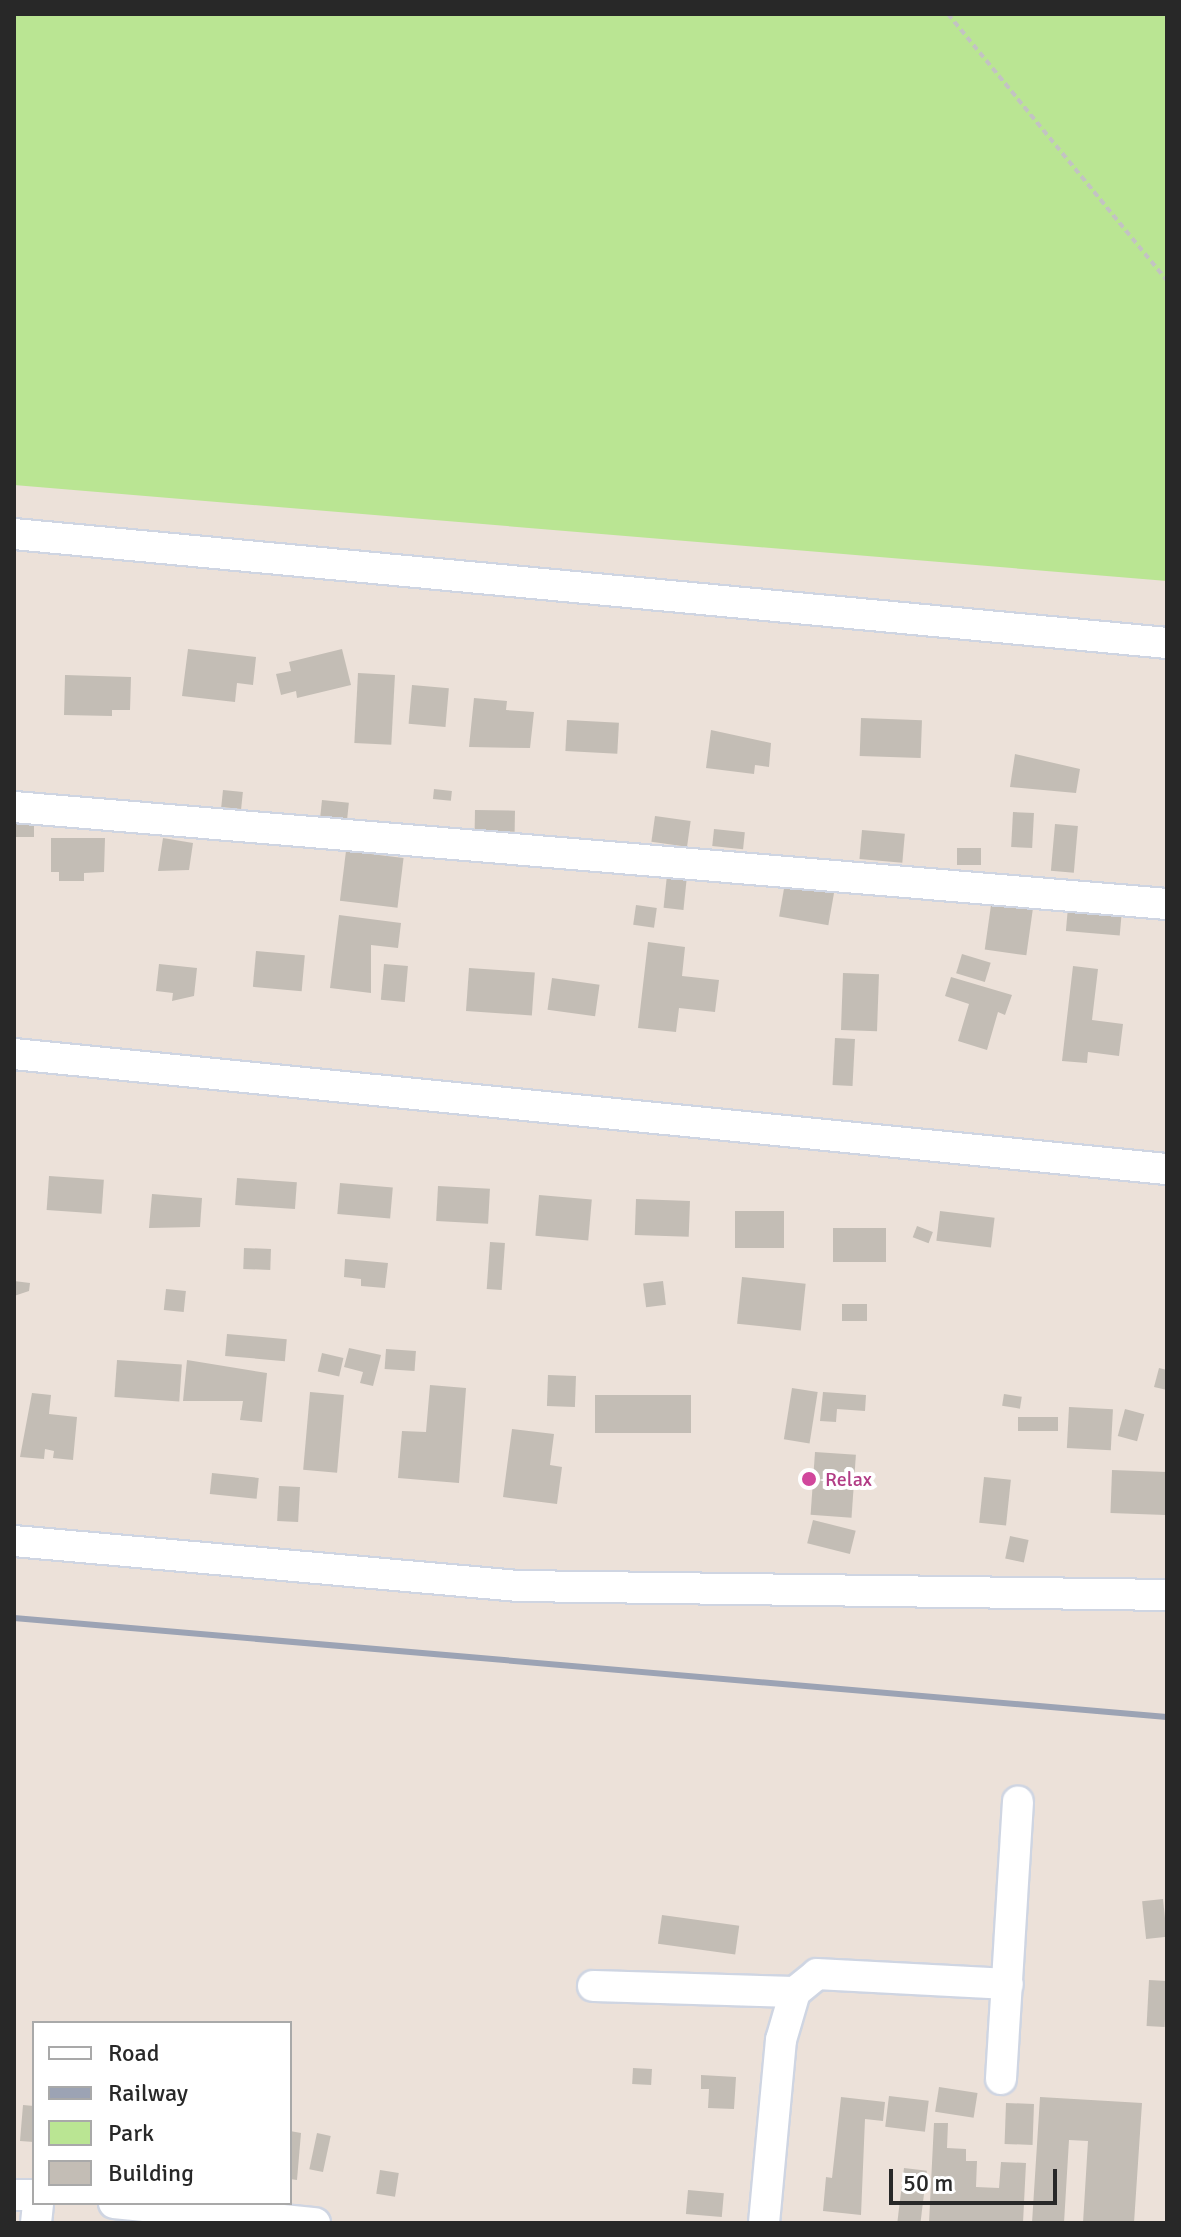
<!DOCTYPE html>
<style>
body{margin:0}
#map{position:relative;width:1181px;height:2237px;overflow:hidden;background:#ece1d9;font-family:Signika,sans-serif}
div>[style]{position:absolute}
.green>*{inset:0;background:#bae593}
.building>*{inset:0;background:#c3bdb5;transform-origin:0 0}
.path>*{height:4px;margin-top:-2px;transform-origin:0;background:repeating-linear-gradient(90deg,#c3c3c3 0 6px,transparent 0 10px)}
.roads{filter:drop-shadow(2px 0 #cfd5e2) drop-shadow(-2px 0 #cfd5e2) drop-shadow(0 2px #cfd5e2) drop-shadow(0 -2px #cfd5e2)}
.minor>*{height:30px;margin:-15px;padding:0 15px;transform-origin:15px;border-radius:15px;background:#fff}
.rail>*{height:6px;margin:-3px;padding:0 3px;transform-origin:3px;border-radius:3px;background:#9ca3b4}
.dots>*{width:22px;height:22px;translate:-50% -50%;box-sizing:border-box;border:4px solid #fff;border-radius:50%}
span{translate:-50% -50%;white-space:nowrap;text-align:center;line-height:1.15;-webkit-text-stroke:8px #fff;paint-order:stroke}
.hotel-label{font-size:20px;color:#b23c85}
.left{translate:0 -50%;text-align:left}
.frame{position:absolute;inset:0;border:16px solid #282828;pointer-events:none}
.legend{position:absolute;left:32px;top:2021px;width:260px;height:184px;box-sizing:border-box;background:#fff;border:2px solid #a9a9a9;margin:0;padding:10px 14px;list-style:none;font-size:24px;color:#282828}
.legend li{display:flex;align-items:center;gap:16px;height:40px}
.legend b{width:40px;border:2px solid #a9a9a9}
.scale{position:absolute;left:889px;top:2169px;width:168px;height:36px;box-sizing:border-box;border:4px solid #282828;border-top:0;padding-left:10px;font-size:24px;line-height:28px;white-space:nowrap;color:#282828;-webkit-text-stroke:6px #fff;paint-order:stroke}
</style>
<div id="map">
<div class="green">
<div style="clip-path:polygon(14px 14px,1167px 14px,1167px 581px,14px 485px)"></div>
</div>
<div class="building">
<div style="clip-path:polygon(188px 649px,256px 657px,253px 685px,237px 683px,235px 702px,182px 696px)"></div>
<div style="clip-path:polygon(342px 649px,351px 685px,297px 698px,296px 691px,281px 695px,276px 674px,291px 671px,289px 662px)"></div>
<div style="left:358px;top:673px;width:37px;height:70px;rotate:3deg"></div>
<div style="clip-path:polygon(65px 675px,131px 677px,130px 710px,112px 710px,112px 716px,64px 715px)"></div>
<div style="left:412px;top:685px;width:37px;height:39px;rotate:5deg"></div>
<div style="clip-path:polygon(474px 698px,507px 701px,506px 710px,534px 712px,530px 748px,469px 747px)"></div>
<div style="left:861px;top:718px;width:61px;height:38px;rotate:2deg"></div>
<div style="left:567px;top:720px;width:52px;height:31px;rotate:3deg"></div>
<div style="clip-path:polygon(711px 730px,771px 743px,769px 767px,755px 765px,754px 774px,706px 768px)"></div>
<div style="clip-path:polygon(1015px 754px,1080px 769px,1076px 793px,1010px 787px)"></div>
<div style="left:434px;top:789px;width:18px;height:10px;rotate:6deg"></div>
<div style="left:223px;top:790px;width:20px;height:17px;rotate:6deg"></div>
<div style="left:322px;top:800px;width:27px;height:18px;rotate:6deg"></div>
<div style="left:475px;top:810px;width:40px;height:21px;rotate:1deg"></div>
<div style="left:1013px;top:812px;width:21px;height:35px;rotate:3deg"></div>
<div style="left:14px;top:813px;width:20px;height:24px"></div>
<div style="left:655px;top:816px;width:36px;height:26px;rotate:8deg"></div>
<div style="left:1055px;top:824px;width:23px;height:47px;rotate:5deg"></div>
<div style="left:714px;top:829px;width:31px;height:17px;rotate:6deg"></div>
<div style="left:862px;top:830px;width:43px;height:29px;rotate:5deg"></div>
<div style="clip-path:polygon(51px 838px,105px 838px,104px 872px,84px 873px,84px 881px,59px 881px,59px 872px,51px 872px)"></div>
<div style="clip-path:polygon(163px 838px,193px 843px,189px 870px,158px 871px)"></div>
<div style="left:957px;top:848px;width:24px;height:17px"></div>
<div style="left:346px;top:851px;width:58px;height:50px;rotate:7deg"></div>
<div style="left:667px;top:875px;width:20px;height:33px;rotate:6deg"></div>
<div style="left:785px;top:883px;width:50px;height:34px;rotate:10deg"></div>
<div style="left:992px;top:898px;width:42px;height:52px;rotate:8deg"></div>
<div style="left:636px;top:905px;width:21px;height:20px;rotate:8deg"></div>
<div style="left:1068px;top:907px;width:54px;height:24px;rotate:5deg"></div>
<div style="clip-path:polygon(339px 915px,401px 923px,398px 948px,371px 945px,371px 993px,330px 988px)"></div>
<div style="clip-path:polygon(648px 942px,685px 947px,682px 976px,719px 980px,715px 1012px,679px 1008px,676px 1032px,638px 1028px)"></div>
<div style="left:256px;top:951px;width:49px;height:36px;rotate:5deg"></div>
<div style="left:962px;top:954px;width:30px;height:20px;rotate:17deg"></div>
<div style="clip-path:polygon(159px 964px,197px 968px,194px 996px,172px 1001px,173px 993px,156px 991px)"></div>
<div style="left:384px;top:964px;width:24px;height:36px;rotate:5deg"></div>
<div style="clip-path:polygon(1073px 966px,1098px 969px,1092px 1020px,1123px 1024px,1119px 1056px,1088px 1052px,1087px 1063px,1062px 1061px)"></div>
<div style="left:469px;top:968px;width:66px;height:43px;rotate:4deg"></div>
<div style="left:843px;top:973px;width:36px;height:57px;rotate:2deg"></div>
<div style="clip-path:polygon(951px 977px,1012px 995px,1005px 1015px,998px 1012px,987px 1050px,958px 1041px,969px 1004px,945px 996px)"></div>
<div style="left:552px;top:978px;width:48px;height:32px;rotate:8deg"></div>
<div style="left:835px;top:1038px;width:20px;height:47px;rotate:3deg"></div>
<div style="left:49px;top:1176px;width:55px;height:34px;rotate:4deg"></div>
<div style="left:237px;top:1178px;width:60px;height:27px;rotate:4deg"></div>
<div style="left:340px;top:1183px;width:53px;height:31px;rotate:5deg"></div>
<div style="left:438px;top:1186px;width:52px;height:35px;rotate:3deg"></div>
<div style="clip-path:polygon(152px 1194px,202px 1198px,200px 1227px,149px 1228px)"></div>
<div style="left:539px;top:1195px;width:53px;height:41px;rotate:5deg"></div>
<div style="left:636px;top:1199px;width:54px;height:36px;rotate:2deg"></div>
<div style="left:784px;top:1211px;width:37px;height:49px;rotate:90deg"></div>
<div style="left:940px;top:1211px;width:55px;height:30px;rotate:7deg"></div>
<div style="left:917px;top:1226px;width:17px;height:12px;rotate:21deg"></div>
<div style="left:886px;top:1228px;width:34px;height:53px;rotate:90deg"></div>
<div style="left:490px;top:1242px;width:15px;height:47px;rotate:4deg"></div>
<div style="left:244px;top:1248px;width:27px;height:21px;rotate:2deg"></div>
<div style="clip-path:polygon(345px 1259px,388px 1263px,385px 1288px,361px 1286px,361px 1279px,344px 1277px)"></div>
<div style="left:742px;top:1277px;width:64px;height:47px;rotate:6deg"></div>
<div style="clip-path:polygon(14px 1281px,30px 1283px,29px 1291px,14px 1296px)"></div>
<div style="left:663px;top:1281px;width:24px;height:20px;rotate:83deg"></div>
<div style="left:166px;top:1289px;width:20px;height:21px;rotate:6deg"></div>
<div style="left:867px;top:1304px;width:17px;height:25px;rotate:90deg"></div>
<div style="left:227px;top:1334px;width:60px;height:22px;rotate:5deg"></div>
<div style="clip-path:polygon(349px 1348px,381px 1355px,373px 1386px,360px 1383px,363px 1372px,344px 1367px)"></div>
<div style="left:386px;top:1349px;width:30px;height:20px;rotate:4deg"></div>
<div style="left:322px;top:1353px;width:22px;height:19px;rotate:13deg"></div>
<div style="left:117px;top:1360px;width:65px;height:37px;rotate:4deg"></div>
<div style="clip-path:polygon(187px 1360px,267px 1373px,262px 1422px,240px 1420px,243px 1401px,183px 1401px)"></div>
<div style="clip-path:polygon(1159px 1368px,1167px 1370px,1167px 1390px,1154px 1387px)"></div>
<div style="left:548px;top:1375px;width:28px;height:31px;rotate:2deg"></div>
<div style="clip-path:polygon(430px 1385px,466px 1388px,459px 1483px,398px 1478px,402px 1431px,426px 1432px)"></div>
<div style="left:792px;top:1388px;width:26px;height:52px;rotate:9deg"></div>
<div style="left:310px;top:1392px;width:34px;height:78px;rotate:5deg"></div>
<div style="clip-path:polygon(823px 1392px,866px 1395px,865px 1411px,837px 1409px,836px 1422px,820px 1421px)"></div>
<div style="clip-path:polygon(32px 1393px,51px 1395px,49px 1414px,77px 1417px,73px 1460px,53px 1458px,54px 1451px,45px 1449px,44px 1459px,20px 1457px)"></div>
<div style="left:1004px;top:1394px;width:18px;height:12px;rotate:9deg"></div>
<div style="left:595px;top:1395px;width:96px;height:38px"></div>
<div style="left:1069px;top:1407px;width:44px;height:41px;rotate:3deg"></div>
<div style="left:1125px;top:1409px;width:20px;height:28px;rotate:15deg"></div>
<div style="left:1018px;top:1417px;width:40px;height:14px"></div>
<div style="clip-path:polygon(512px 1429px,554px 1434px,550px 1465px,562px 1467px,557px 1504px,503px 1497px)"></div>
<div style="left:815px;top:1452px;width:41px;height:63px;rotate:4deg"></div>
<div style="left:1112px;top:1470px;width:55px;height:43px;rotate:2deg"></div>
<div style="left:212px;top:1473px;width:47px;height:21px;rotate:6deg"></div>
<div style="left:984px;top:1477px;width:27px;height:46px;rotate:6deg"></div>
<div style="left:279px;top:1486px;width:21px;height:35px;rotate:3deg"></div>
<div style="left:813px;top:1520px;width:44px;height:24px;rotate:14deg"></div>
<div style="left:1010px;top:1536px;width:19px;height:23px;rotate:12deg"></div>
<div style="left:1163px;top:1899px;width:38px;height:21px;rotate:84deg"></div>
<div style="left:662px;top:1915px;width:78px;height:29px;rotate:8deg"></div>
<div style="left:1149px;top:1980px;width:18px;height:46px;rotate:3deg"></div>
<div style="left:633px;top:2068px;width:19px;height:16px;rotate:3deg"></div>
<div style="clip-path:polygon(701px 2075px,736px 2077px,734px 2109px,708px 2108px,709px 2089px,701px 2089px)"></div>
<div style="left:939px;top:2087px;width:39px;height:25px;rotate:9deg"></div>
<div style="left:889px;top:2096px;width:40px;height:31px;rotate:7deg"></div>
<div style="clip-path:polygon(841px 2097px,885px 2102px,883px 2121px,865px 2119px,861px 2215px,823px 2211px,826px 2177px,832px 2178px)"></div>
<div style="clip-path:polygon(1040px 2097px,1142px 2103px,1134px 2223px,1083px 2223px,1088px 2141px,1069px 2140px,1064px 2223px,1032px 2223px)"></div>
<div style="left:1006px;top:2103px;width:28px;height:41px;rotate:2deg"></div>
<div style="clip-path:polygon(23px 2105px,34px 2106px,34px 2142px,20px 2141px)"></div>
<div style="clip-path:polygon(934px 2123px,948px 2123px,947px 2148px,966px 2149px,966px 2161px,977px 2161px,976px 2187px,999px 2188px,1001px 2162px,1026px 2163px,1023px 2223px,929px 2223px)"></div>
<div style="clip-path:polygon(290px 2131px,301px 2133px,297px 2180px,290px 2179px)"></div>
<div style="left:317px;top:2133px;width:14px;height:37px;rotate:12deg"></div>
<div style="left:904px;top:2168px;width:23px;height:55px;rotate:7deg"></div>
<div style="left:380px;top:2170px;width:19px;height:24px;rotate:9deg"></div>
<div style="left:688px;top:2190px;width:36px;height:24px;rotate:5deg"></div>
</div>
<div class="path">
<div style="left:948px;top:14px;width:345px;rotate:50.6deg"></div>
</div>
<div class="roads">
<div class="minor">
<div style="left:14px;top:534px;width:1158px;rotate:5.4deg"></div>
<div style="left:14px;top:807px;width:1157px;rotate:4.81deg"></div>
<div style="left:14px;top:1054px;width:1159px;rotate:5.7deg"></div>
<div style="left:14px;top:1541px;width:506px;rotate:5.1deg"></div>
<div style="left:518px;top:1586px;width:649px;rotate:0.79deg"></div>
<div style="left:593px;top:1986px;width:202px;rotate:1.7deg"></div>
<div style="left:1001px;top:2079px;width:278px;rotate:-86.5deg"></div>
<div style="left:14px;top:2195px;width:20px"></div>
<div style="left:114px;top:2203px;width:202px;rotate:5.7deg"></div>
<div style="left:36px;top:2223px;width:20px;rotate:-84deg"></div>
<div style="left:764px;top:2223px;width:184px;rotate:-84.7deg"></div>
<div style="left:781px;top:2040px;width:50px;rotate:-73.7deg"></div>
<div style="left:795px;top:1992px;width:28px;rotate:-39deg"></div>
<div style="left:817px;top:1974px;width:191px;rotate:3deg"></div>
</div>
</div>
<div class="rail">
<div style="left:14px;top:1618px;width:1157px;rotate:4.91deg"></div>
</div>
<div class="dots">
<div style="left:809px;top:1479px;background:#d1479c"></div>
</div>
<div class="hotel-label">
<span class="left" style="left:825px;top:1479px">Relax</span>
</div>
<div class="frame"></div>
<ul class="legend">
<li><b style="height:10px;background:#fff"></b>Road</li>
<li><b style="height:10px;background:#9ca3b4"></b>Railway</li>
<li><b style="height:22px;background:#bae593"></b>Park</li>
<li><b style="height:22px;background:#c3bdb5"></b>Building</li>
</ul>
<div class="scale">50 m</div>
</div>
